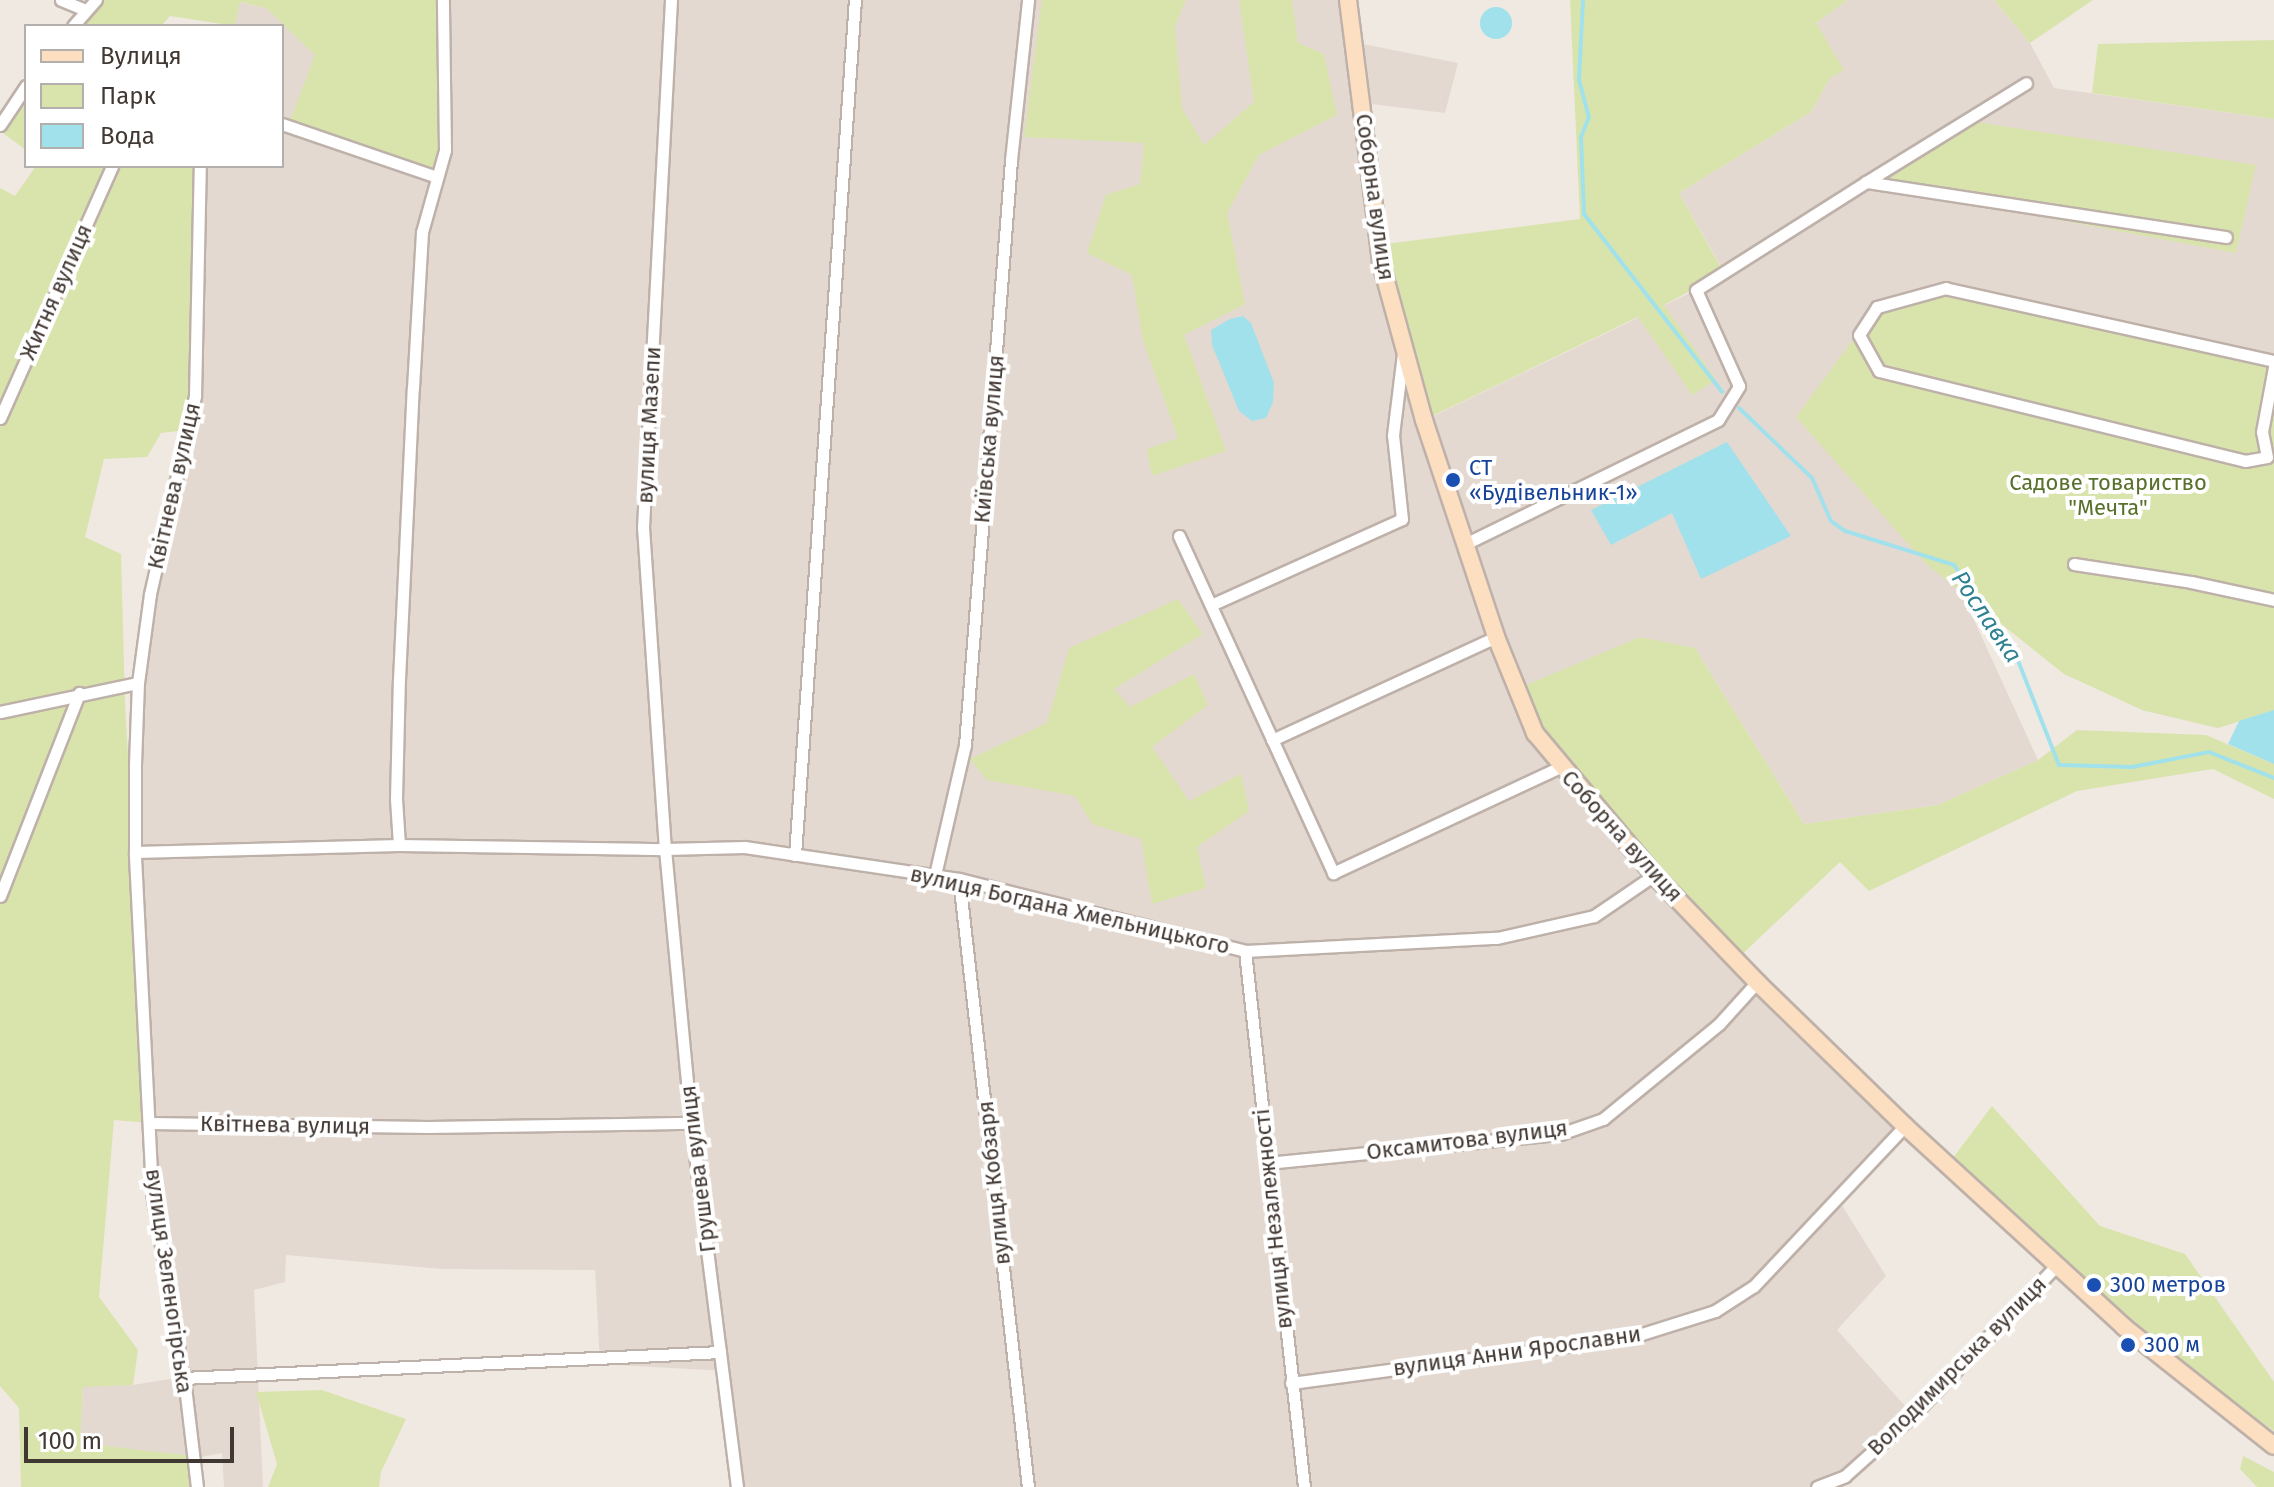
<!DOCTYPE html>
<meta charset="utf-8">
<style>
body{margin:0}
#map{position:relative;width:2274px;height:1487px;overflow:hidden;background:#f0e9e2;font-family:"Fira Sans",sans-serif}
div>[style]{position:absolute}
.residential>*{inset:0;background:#e4d9d1}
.green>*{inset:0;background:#d9e4ac}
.water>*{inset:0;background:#a0e1ec}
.round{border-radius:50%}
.stream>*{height:4px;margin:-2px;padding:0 2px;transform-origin:2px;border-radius:2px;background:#a0e1ec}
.roads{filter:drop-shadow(2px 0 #beb1a9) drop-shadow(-2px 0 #beb1a9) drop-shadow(0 2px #beb1a9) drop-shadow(0 -2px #beb1a9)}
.street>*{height:11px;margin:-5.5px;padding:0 5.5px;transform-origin:5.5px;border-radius:5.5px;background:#fff}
.secondary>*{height:16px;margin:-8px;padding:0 8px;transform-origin:8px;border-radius:8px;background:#fcdec1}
.dots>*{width:22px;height:22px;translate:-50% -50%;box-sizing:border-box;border:4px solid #fff;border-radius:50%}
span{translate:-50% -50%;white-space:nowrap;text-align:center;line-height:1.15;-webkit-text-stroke:8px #fff;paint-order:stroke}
.street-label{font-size:22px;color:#423833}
.transit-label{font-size:22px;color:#164399}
.left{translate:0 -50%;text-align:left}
.park-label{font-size:22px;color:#57702a}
.water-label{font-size:24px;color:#2d8191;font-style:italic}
.legend{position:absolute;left:24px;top:24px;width:260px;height:144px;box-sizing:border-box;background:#fff;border:2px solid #b3afad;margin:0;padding:10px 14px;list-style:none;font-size:24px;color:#423833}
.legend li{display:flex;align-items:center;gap:16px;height:40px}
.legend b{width:40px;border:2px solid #b3afad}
.scale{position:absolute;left:24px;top:1427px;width:210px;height:36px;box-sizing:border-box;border:4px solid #423833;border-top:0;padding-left:10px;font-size:24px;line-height:28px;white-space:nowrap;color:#423833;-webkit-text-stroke:6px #fff;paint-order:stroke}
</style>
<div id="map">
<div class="residential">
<div style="clip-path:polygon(443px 0,1348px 0,1353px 42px,1458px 63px,1445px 113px,1363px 103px,1381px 263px,1425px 420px,1696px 290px,1724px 272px,1679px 193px,1811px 112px,1830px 78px,1816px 23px,1848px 0,1994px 0,2030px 43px,2054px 88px,2274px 119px,2274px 710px,2218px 728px,2142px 710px,2152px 652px,1909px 478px,2038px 760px,1938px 805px,1804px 824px,1695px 648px,1560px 767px,1905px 1126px,1838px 1199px,1886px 1276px,1837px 1330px,1913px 1415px,1832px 1487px,737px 1487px,724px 1371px,600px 1364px,595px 1270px,442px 1269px,286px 1255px,285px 1282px,254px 1290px,263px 1487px,224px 1487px,222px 1453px,201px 1457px,80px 1444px,83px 1386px,133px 1385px,187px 1376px,149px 1123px,135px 764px,150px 594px,188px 429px,200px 166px,282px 166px,282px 26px,235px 26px,239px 2px,266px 8px,315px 54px)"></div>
</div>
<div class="green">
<div style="clip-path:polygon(96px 0,443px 0,446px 105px,437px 177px,288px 126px,315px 55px,266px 8px,240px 2px,235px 26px,170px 16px,161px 26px,73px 26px)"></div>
<div style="clip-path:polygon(1042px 0,1186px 0,1175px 26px,1182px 108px,1204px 145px,1254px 102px,1239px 0,1292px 0,1298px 43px,1324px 54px,1337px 115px,1259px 155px,1227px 213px,1245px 304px,1184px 335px,1226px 451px,1152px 476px,1147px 449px,1178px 438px,1143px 341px,1132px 275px,1087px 253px,1106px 195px,1140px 184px,1144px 143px,1024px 137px)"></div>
<div style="clip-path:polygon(1570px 0,1848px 0,1816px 23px,1844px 70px,1830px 78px,1811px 112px,1679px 193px,1724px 273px,1664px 305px,1716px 380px,1692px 395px,1638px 317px,1424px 420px,1378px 245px,1580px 219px)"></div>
<div style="clip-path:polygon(1994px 0,2093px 0,2030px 43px)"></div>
<div style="clip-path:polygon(2274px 40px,2274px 119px,2092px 93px,2098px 44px)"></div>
<div style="clip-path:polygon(26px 86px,26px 150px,0 131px,0 125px)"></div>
<div style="clip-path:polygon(1976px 122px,2256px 165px,2236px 253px,1865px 184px)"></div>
<div style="clip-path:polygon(36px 166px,200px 166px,188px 430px,161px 433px,147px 457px,104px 459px,85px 537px,121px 554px,125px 704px,149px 1123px,114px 1120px,99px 1297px,138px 1350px,133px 1385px,83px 1387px,80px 1443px,201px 1457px,196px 1487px,21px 1487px,19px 1408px,0 1386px,0 188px,15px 196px)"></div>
<div style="clip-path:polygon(1946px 288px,2274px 361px,2274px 710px,2218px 728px,2142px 710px,2064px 674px,1926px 564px,1796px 417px,1877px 307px)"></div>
<div style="clip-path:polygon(1178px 599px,1203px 634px,1114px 689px,1130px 707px,1194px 674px,1208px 705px,1152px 747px,1189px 801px,1241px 774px,1249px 811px,1197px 847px,1206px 888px,1152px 904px,1141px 839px,1092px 824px,1075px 796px,987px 780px,970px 759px,1047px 723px,1069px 648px)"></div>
<div style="clip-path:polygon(1640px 637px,1695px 648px,1804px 824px,1938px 805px,2038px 760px,2077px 730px,2206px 735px,2274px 764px,2274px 799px,2213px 769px,2077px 791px,1869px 891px,1840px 862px,1736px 960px,1560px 767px,1517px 689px)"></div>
<div style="clip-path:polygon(1992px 1106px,2100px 1226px,2185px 1254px,2274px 1382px,2274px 1431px,2124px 1327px,1947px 1166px)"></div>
<div style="clip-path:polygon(322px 1390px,406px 1419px,381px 1472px,379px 1487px,268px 1487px,277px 1464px,256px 1392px)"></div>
<div style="clip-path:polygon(2243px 1456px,2274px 1472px,2274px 1487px,2257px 1487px,2240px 1469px)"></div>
</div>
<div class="water">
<div class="round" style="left:1480px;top:7px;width:32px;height:32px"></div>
<div style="clip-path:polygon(1243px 316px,1251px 323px,1274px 383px,1273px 402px,1266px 418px,1252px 421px,1239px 411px,1212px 345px,1211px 330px,1230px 319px)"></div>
<div style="clip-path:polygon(1727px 442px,1791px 536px,1701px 579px,1672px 513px,1611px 545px,1591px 510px)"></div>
<div style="clip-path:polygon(2274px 710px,2274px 764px,2228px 744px,2239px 721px)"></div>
</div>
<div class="stream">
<div style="left:1583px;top:0;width:80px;rotate:92.9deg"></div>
<div style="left:1579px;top:80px;width:38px;rotate:75deg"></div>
<div style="left:1589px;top:117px;width:22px;rotate:112deg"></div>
<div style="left:1581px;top:137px;width:77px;rotate:87.8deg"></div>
<div style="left:1584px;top:214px;width:225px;rotate:52.2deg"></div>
<div style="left:1739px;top:408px;width:101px;rotate:43.8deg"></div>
<div style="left:1812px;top:478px;width:47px;rotate:66.2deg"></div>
<div style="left:1831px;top:521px;width:17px;rotate:36deg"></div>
<div style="left:1845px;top:531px;width:114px;rotate:17.3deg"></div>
<div style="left:1954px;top:565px;width:112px;rotate:55.9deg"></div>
<div style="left:2017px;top:658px;width:115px;rotate:68.6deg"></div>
<div style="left:2059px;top:765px;width:73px;rotate:1.6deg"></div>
<div style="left:2132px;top:767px;width:78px;rotate:-11deg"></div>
<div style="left:2209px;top:752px;width:70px;rotate:21.8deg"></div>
</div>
<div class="roads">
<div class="street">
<div style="left:61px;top:0;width:27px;rotate:22deg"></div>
<div style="left:671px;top:0;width:528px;rotate:93.04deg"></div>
<div style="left:643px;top:527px;width:323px;rotate:86.1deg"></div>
<div style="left:665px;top:849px;width:275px;rotate:84.6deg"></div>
<div style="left:691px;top:1123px;width:367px;rotate:82.8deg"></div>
<div style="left:73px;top:26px;width:35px;rotate:-49deg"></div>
<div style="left:282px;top:124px;width:164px;rotate:18.9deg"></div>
<div style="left:0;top:125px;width:47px;rotate:-56.3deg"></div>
<div style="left:1866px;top:182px;width:188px;rotate:-31.7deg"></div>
<div style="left:2274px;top:361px;width:336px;rotate:-167.5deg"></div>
<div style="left:1946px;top:288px;width:72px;rotate:164.6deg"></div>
<div style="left:1877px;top:307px;width:33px;rotate:123deg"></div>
<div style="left:1859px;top:335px;width:41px;rotate:60.9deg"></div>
<div style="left:1879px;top:371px;width:377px;rotate:13.8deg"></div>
<div style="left:2245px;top:461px;width:22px;rotate:-10deg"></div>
<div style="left:2267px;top:457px;width:25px;rotate:-101deg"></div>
<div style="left:2262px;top:432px;width:66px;rotate:-79.5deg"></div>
<div style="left:0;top:418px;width:276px;rotate:-66deg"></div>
<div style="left:1179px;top:536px;width:371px;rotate:65.4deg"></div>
<div style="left:1333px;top:873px;width:251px;rotate:-25deg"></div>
<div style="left:1465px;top:544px;width:282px;rotate:-26.1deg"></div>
<div style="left:1718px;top:420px;width:40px;rotate:-58deg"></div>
<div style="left:1739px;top:386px;width:105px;rotate:-114.1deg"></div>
<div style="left:1696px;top:290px;width:201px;rotate:-32.4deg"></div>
<div style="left:1866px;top:182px;width:364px;rotate:8.7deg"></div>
<div style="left:2074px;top:564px;width:118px;rotate:8.7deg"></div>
<div style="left:2191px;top:582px;width:85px;rotate:12.2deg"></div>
<div style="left:1211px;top:605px;width:209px;rotate:-24.2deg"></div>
<div style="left:1402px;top:519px;width:84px;rotate:-96.1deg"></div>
<div style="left:1393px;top:435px;width:83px;rotate:-83deg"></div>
<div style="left:0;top:712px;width:141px;rotate:-11.9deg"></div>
<div style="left:1272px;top:740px;width:247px;rotate:-24.7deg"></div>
<div style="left:399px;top:845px;width:46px;rotate:-93.7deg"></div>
<div style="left:396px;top:799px;width:119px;rotate:-88.6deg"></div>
<div style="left:399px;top:680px;width:292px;rotate:-87.3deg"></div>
<div style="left:413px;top:388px;width:156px;rotate:-86.7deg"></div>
<div style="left:422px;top:232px;width:85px;rotate:-74.3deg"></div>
<div style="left:445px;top:150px;width:150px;rotate:-90.8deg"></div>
<div style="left:135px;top:852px;width:264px;rotate:-1.5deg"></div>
<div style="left:399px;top:845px;width:266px;rotate:0.9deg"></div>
<div style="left:665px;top:849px;width:80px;rotate:-1.4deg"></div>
<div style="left:745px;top:847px;width:216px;rotate:8.5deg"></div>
<div style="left:959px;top:879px;width:295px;rotate:14.1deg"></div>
<div style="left:1245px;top:951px;width:252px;rotate:-3deg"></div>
<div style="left:1497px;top:938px;width:99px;rotate:-12.8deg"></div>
<div style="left:1594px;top:916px;width:73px;rotate:-34.3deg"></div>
<div style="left:795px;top:855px;width:857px;rotate:-85.99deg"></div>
<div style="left:935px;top:875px;width:133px;rotate:-77deg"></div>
<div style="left:965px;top:745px;width:587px;rotate:-85.5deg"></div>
<div style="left:1011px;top:160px;width:161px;rotate:-83.9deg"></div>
<div style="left:959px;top:879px;width:612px;rotate:83.53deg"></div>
<div style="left:0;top:896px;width:218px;rotate:-68.7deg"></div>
<div style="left:1245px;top:951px;width:539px;rotate:83.72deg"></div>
<div style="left:149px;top:1123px;width:279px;rotate:0.8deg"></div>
<div style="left:428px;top:1127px;width:263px;rotate:-0.9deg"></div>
<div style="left:1267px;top:1163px;width:294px;rotate:-5.7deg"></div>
<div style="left:1560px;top:1134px;width:46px;rotate:-19.2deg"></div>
<div style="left:1603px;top:1119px;width:150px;rotate:-39.3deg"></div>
<div style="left:1719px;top:1024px;width:57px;rotate:-47.9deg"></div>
<div style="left:183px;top:1378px;width:538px;rotate:-2.77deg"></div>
<div style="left:1291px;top:1383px;width:341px;rotate:-7.6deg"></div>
<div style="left:1629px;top:1338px;width:90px;rotate:-17.4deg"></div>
<div style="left:1715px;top:1311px;width:46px;rotate:-32.7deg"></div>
<div style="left:1754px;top:1286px;width:220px;rotate:-46.7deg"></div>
<div style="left:197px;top:1487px;width:102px;rotate:-96.8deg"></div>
<div style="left:185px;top:1386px;width:197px;rotate:-99.7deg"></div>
<div style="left:152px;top:1192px;width:340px;rotate:-92.9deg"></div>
<div style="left:135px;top:852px;width:88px;rotate:-90deg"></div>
<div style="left:135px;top:764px;width:81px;rotate:-87.9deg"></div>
<div style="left:138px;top:683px;width:90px;rotate:-82.3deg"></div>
<div style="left:150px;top:594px;width:203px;rotate:-77.2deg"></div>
<div style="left:195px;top:396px;width:230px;rotate:-88.8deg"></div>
<div style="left:1817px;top:1487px;width:30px;rotate:-21deg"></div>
<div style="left:1845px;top:1476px;width:91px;rotate:-41.9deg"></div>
<div style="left:1913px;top:1415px;width:205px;rotate:-46.2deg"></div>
</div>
<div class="secondary">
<div style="left:1348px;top:0;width:265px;rotate:82.8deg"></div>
<div style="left:1381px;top:263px;width:163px;rotate:74.7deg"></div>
<div style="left:1424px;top:420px;width:229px;rotate:71.6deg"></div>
<div style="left:1496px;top:637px;width:104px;rotate:67.9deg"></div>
<div style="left:1535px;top:733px;width:185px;rotate:50deg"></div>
<div style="left:1654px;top:875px;width:149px;rotate:46.1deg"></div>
<div style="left:1757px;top:982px;width:206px;rotate:44.2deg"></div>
<div style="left:1905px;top:1126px;width:297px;rotate:42.5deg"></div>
<div style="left:2124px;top:1327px;width:191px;rotate:38.4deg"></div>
</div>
</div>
<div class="dots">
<div style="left:1453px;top:480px;background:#1a4fb4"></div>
<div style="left:2094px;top:1285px;background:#1a4fb4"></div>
<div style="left:2128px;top:1345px;background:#1a4fb4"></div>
</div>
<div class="street-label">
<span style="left:1375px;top:197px;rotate:82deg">Соборна вулиця</span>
<span style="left:56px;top:292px;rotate:-66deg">Житня вулиця</span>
<span style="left:649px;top:425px;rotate:-87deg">вулиця Мазепи</span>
<span style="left:989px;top:439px;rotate:-85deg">Київська вулиця</span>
<span style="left:174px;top:486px;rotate:-77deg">Квітнева вулиця</span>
<span style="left:1622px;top:836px;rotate:48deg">Соборна вулиця</span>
<span style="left:1070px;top:910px;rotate:13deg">вулиця Богдана Хмельницького</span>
<span style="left:285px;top:1125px;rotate:1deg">Квітнева вулиця</span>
<span style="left:1467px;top:1140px;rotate:-7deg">Оксамитова вулиця</span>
<span style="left:698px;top:1169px;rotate:-97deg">Грушева вулиця</span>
<span style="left:994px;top:1183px;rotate:-96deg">вулиця Кобзаря</span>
<span style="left:1273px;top:1219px;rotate:-96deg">вулиця Незалежності</span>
<span style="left:169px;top:1281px;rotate:82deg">вулиця Зеленогірська</span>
<span style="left:1517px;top:1351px;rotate:-8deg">вулиця Анни Ярославни</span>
<span style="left:1957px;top:1366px;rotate:-45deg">Володимирська вулиця</span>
</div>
<div class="transit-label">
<span class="left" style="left:1469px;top:480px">СТ<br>«Будівельник-1»</span>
<span class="left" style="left:2110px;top:1285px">300 метров</span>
<span class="left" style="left:2144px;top:1345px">300 м</span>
</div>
<div class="park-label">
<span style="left:2108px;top:495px">Садове товариство<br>"Мечта"</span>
</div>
<div class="water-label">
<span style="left:1986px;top:617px;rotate:56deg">Рославка</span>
</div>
<ul class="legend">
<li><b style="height:10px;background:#fcdec1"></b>Вулиця</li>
<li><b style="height:22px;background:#d9e4ac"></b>Парк</li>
<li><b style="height:22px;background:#a0e1ec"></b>Вода</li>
</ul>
<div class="scale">100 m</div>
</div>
